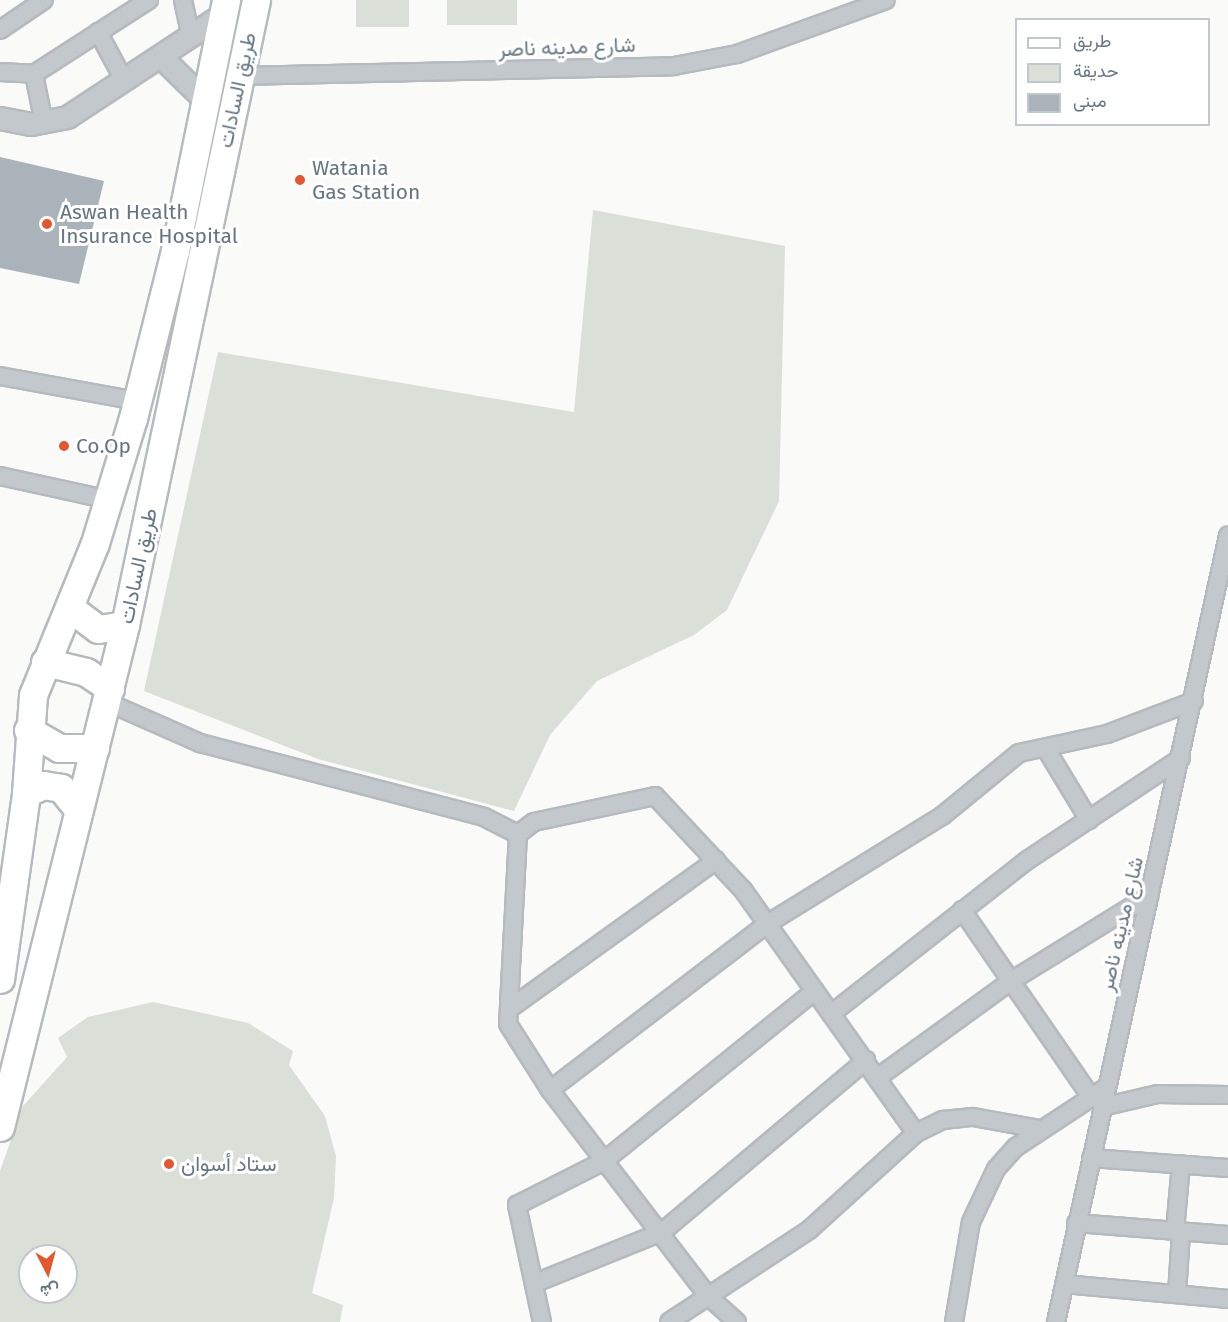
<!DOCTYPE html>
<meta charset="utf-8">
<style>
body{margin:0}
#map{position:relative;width:1228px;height:1322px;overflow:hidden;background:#fafaf8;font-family:"Fira Sans",Vazirmatn,sans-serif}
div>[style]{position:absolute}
.green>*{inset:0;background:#dadfd7;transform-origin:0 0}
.building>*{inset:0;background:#aab3b9}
.roads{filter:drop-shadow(2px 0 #b5babe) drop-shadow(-2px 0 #b5babe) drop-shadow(0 2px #b5babe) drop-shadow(0 -2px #b5babe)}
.minor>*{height:16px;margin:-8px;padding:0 8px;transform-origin:8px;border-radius:8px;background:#c3c8cc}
.tertiary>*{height:21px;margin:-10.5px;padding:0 10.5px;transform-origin:10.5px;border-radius:10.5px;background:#c3c8cc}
.primary>*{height:27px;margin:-13.5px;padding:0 13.5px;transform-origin:13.5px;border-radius:13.5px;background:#fff}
.dots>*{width:16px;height:16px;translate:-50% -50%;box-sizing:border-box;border:3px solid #fff;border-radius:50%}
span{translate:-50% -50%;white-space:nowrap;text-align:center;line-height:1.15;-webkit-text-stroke:6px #fff;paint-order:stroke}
.street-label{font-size:21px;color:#657683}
.poi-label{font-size:21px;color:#657683}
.left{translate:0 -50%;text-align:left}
.legend{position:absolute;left:1015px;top:18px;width:195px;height:108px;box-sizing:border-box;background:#fff;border:2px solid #c1c8cd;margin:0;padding:8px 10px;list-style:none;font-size:18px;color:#657683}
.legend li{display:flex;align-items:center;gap:12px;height:30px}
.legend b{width:30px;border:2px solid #c1c8cd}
.north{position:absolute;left:18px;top:1244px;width:60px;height:60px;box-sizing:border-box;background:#fff;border:2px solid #c1c8cd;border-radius:50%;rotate:174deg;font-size:16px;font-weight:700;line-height:24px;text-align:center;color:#657683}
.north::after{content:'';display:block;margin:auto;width:21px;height:27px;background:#e4572e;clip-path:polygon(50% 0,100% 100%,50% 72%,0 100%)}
</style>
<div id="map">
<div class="green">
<div style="left:356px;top:0;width:53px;height:27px"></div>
<div style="left:447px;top:0;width:70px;height:25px"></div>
<div style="clip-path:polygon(593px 210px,785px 246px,779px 501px,727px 610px,694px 635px,597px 681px,550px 735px,514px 811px,318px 759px,144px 691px,218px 352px,574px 412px)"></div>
<div style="clip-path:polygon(evenodd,153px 1002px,248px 1023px,293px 1051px,289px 1065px,325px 1116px,336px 1156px,334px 1198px,312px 1293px,343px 1305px,340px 1322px,0 1322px,0 1171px,23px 1106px,67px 1057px,58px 1038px,88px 1017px,153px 1002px,30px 1256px,66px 1256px,66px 1292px,30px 1292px,30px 1256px)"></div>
</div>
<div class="building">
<div style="clip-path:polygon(0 157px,104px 181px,79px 284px,0 268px)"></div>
</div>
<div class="roads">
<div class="minor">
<div style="left:183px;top:0;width:39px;rotate:78deg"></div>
<div style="left:0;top:30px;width:53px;rotate:-34.3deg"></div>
<div style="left:98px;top:32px;width:55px;rotate:61.6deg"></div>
<div style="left:0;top:72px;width:34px;rotate:3deg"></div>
<div style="left:34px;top:74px;width:137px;rotate:-32.8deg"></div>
<div style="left:34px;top:74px;width:51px;rotate:78.7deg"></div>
<div style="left:239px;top:76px;width:435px;rotate:-1.3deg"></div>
<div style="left:674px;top:66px;width:64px;rotate:-10.8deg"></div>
<div style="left:737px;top:54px;width:158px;rotate:-19.9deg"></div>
<div style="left:0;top:376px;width:140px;rotate:10.3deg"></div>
<div style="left:0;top:476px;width:113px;rotate:12.3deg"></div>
<div style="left:107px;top:702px;width:102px;rotate:23.8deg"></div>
<div style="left:200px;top:743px;width:293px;rotate:14.6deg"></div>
<div style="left:484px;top:817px;width:38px;rotate:27deg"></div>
<div style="left:518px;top:834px;width:190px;rotate:93deg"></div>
<div style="left:508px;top:1024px;width:78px;rotate:57.5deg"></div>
<div style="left:550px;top:1090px;width:260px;rotate:52.5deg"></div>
<div style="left:708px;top:1296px;width:39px;rotate:42deg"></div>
<div style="left:1046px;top:749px;width:83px;rotate:58.8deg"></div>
<div style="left:518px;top:834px;width:20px;rotate:-37deg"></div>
<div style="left:534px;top:822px;width:124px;rotate:-12.1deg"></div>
<div style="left:655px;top:796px;width:129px;rotate:46.9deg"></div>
<div style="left:743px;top:890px;width:298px;rotate:54.6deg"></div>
<div style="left:962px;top:910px;width:227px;rotate:55.4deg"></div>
<div style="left:509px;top:1009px;width:255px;rotate:-35.7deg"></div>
<div style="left:831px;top:1014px;width:248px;rotate:-38.1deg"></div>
<div style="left:1026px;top:861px;width:186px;rotate:-33.6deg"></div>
<div style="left:877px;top:1078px;width:165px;rotate:-35.9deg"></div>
<div style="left:1011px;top:981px;width:163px;rotate:-31.7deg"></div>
<div style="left:550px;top:1090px;width:273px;rotate:-37.4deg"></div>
<div style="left:767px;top:924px;width:206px;rotate:-31.7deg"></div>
<div style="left:942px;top:816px;width:99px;rotate:-39.3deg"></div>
<div style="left:1019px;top:753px;width:90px;rotate:-12.2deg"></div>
<div style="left:1107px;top:734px;width:93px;rotate:-20.8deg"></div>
<div style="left:1102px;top:1107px;width:57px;rotate:-13.1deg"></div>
<div style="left:1158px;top:1094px;width:70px;rotate:0.8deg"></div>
<div style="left:1091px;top:1158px;width:137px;rotate:4.2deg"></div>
<div style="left:1076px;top:1223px;width:152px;rotate:4.5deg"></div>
<div style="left:1175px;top:1231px;width:67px;rotate:-84.9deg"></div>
<div style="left:535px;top:1283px;width:137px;rotate:-21.9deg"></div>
<div style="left:662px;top:1232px;width:267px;rotate:-40.1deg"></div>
<div style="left:1064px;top:1284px;width:165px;rotate:5.2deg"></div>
<div style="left:1177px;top:1294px;width:62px;rotate:-86.3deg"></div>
<div style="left:542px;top:1322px;width:120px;rotate:-102.1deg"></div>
<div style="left:517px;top:1205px;width:97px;rotate:-26.8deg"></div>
<div style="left:604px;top:1161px;width:271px;rotate:-38.9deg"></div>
<div style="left:669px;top:1322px;width:168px;rotate:-33.3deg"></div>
<div style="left:809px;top:1230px;width:144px;rotate:-42.2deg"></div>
<div style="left:916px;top:1133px;width:30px;rotate:-26deg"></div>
<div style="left:943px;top:1120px;width:30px;rotate:-6deg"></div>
<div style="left:973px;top:1117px;width:68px;rotate:10.2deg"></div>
<div style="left:954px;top:1322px;width:101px;rotate:-80.4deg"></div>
<div style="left:971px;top:1222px;width:59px;rotate:-64.7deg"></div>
<div style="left:996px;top:1169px;width:30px;rotate:-48deg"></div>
<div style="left:1016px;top:1147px;width:109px;rotate:-33.4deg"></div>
<div style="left:1056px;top:1322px;width:805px;rotate:-77.66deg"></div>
</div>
<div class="tertiary">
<div style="left:161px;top:57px;width:63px;rotate:44.4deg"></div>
<div style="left:0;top:118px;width:32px;rotate:11deg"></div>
<div style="left:31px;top:124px;width:37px;rotate:-11deg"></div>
<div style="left:67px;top:117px;width:187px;rotate:-33.4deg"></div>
</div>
<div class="primary">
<div style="left:70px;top:608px;width:35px;rotate:37deg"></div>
<div style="left:98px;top:629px;width:27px;rotate:-8deg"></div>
<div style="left:45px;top:662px;width:42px;rotate:13.7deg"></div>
<div style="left:86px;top:672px;width:29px;rotate:34deg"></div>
<div style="left:28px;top:730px;width:36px;rotate:30deg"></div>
<div style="left:59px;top:748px;width:36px"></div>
<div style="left:26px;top:793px;width:19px;rotate:-25deg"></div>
<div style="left:43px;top:785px;width:18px;rotate:9deg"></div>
<div style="left:61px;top:788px;width:27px;rotate:51deg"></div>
<div style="left:0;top:979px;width:188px;rotate:-82deg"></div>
<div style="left:26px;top:793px;width:98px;rotate:-85.9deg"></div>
<div style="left:33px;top:695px;width:164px;rotate:-67.8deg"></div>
<div style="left:95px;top:543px;width:131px;rotate:-73.1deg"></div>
<div style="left:133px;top:418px;width:172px;rotate:-75.9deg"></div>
<div style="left:175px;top:251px;width:256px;rotate:-78.5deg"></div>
<div style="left:0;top:1127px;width:517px;rotate:-76.02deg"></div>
<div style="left:125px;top:625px;width:639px;rotate:-78.16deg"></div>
</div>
</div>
<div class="dots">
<div style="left:300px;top:180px;background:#e4572e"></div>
<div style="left:47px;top:224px;background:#e4572e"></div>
<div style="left:64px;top:446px;background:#e4572e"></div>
<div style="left:169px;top:1164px;background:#e4572e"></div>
</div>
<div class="street-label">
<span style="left:567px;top:47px;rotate:-2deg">شارع مدينه ناصر</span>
<span style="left:237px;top:90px;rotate:-78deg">طريق السادات</span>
<span style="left:138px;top:566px;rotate:-78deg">طريق السادات</span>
<span style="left:1121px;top:924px;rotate:-77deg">شارع مدينه ناصر</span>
</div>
<div class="poi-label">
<span class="left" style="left:312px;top:180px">Watania<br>Gas Station</span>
<span class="left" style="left:60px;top:224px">Aswan Health<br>Insurance Hospital</span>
<span class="left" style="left:76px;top:446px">Co.Op</span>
<span class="left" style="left:181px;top:1164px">ستاد أسوان</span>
</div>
<ul class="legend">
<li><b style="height:8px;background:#fff"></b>طريق</li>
<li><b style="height:16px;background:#dadfd7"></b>حديقة</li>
<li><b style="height:16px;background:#aab3b9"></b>مبنى</li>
</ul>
<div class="north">ش</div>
</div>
